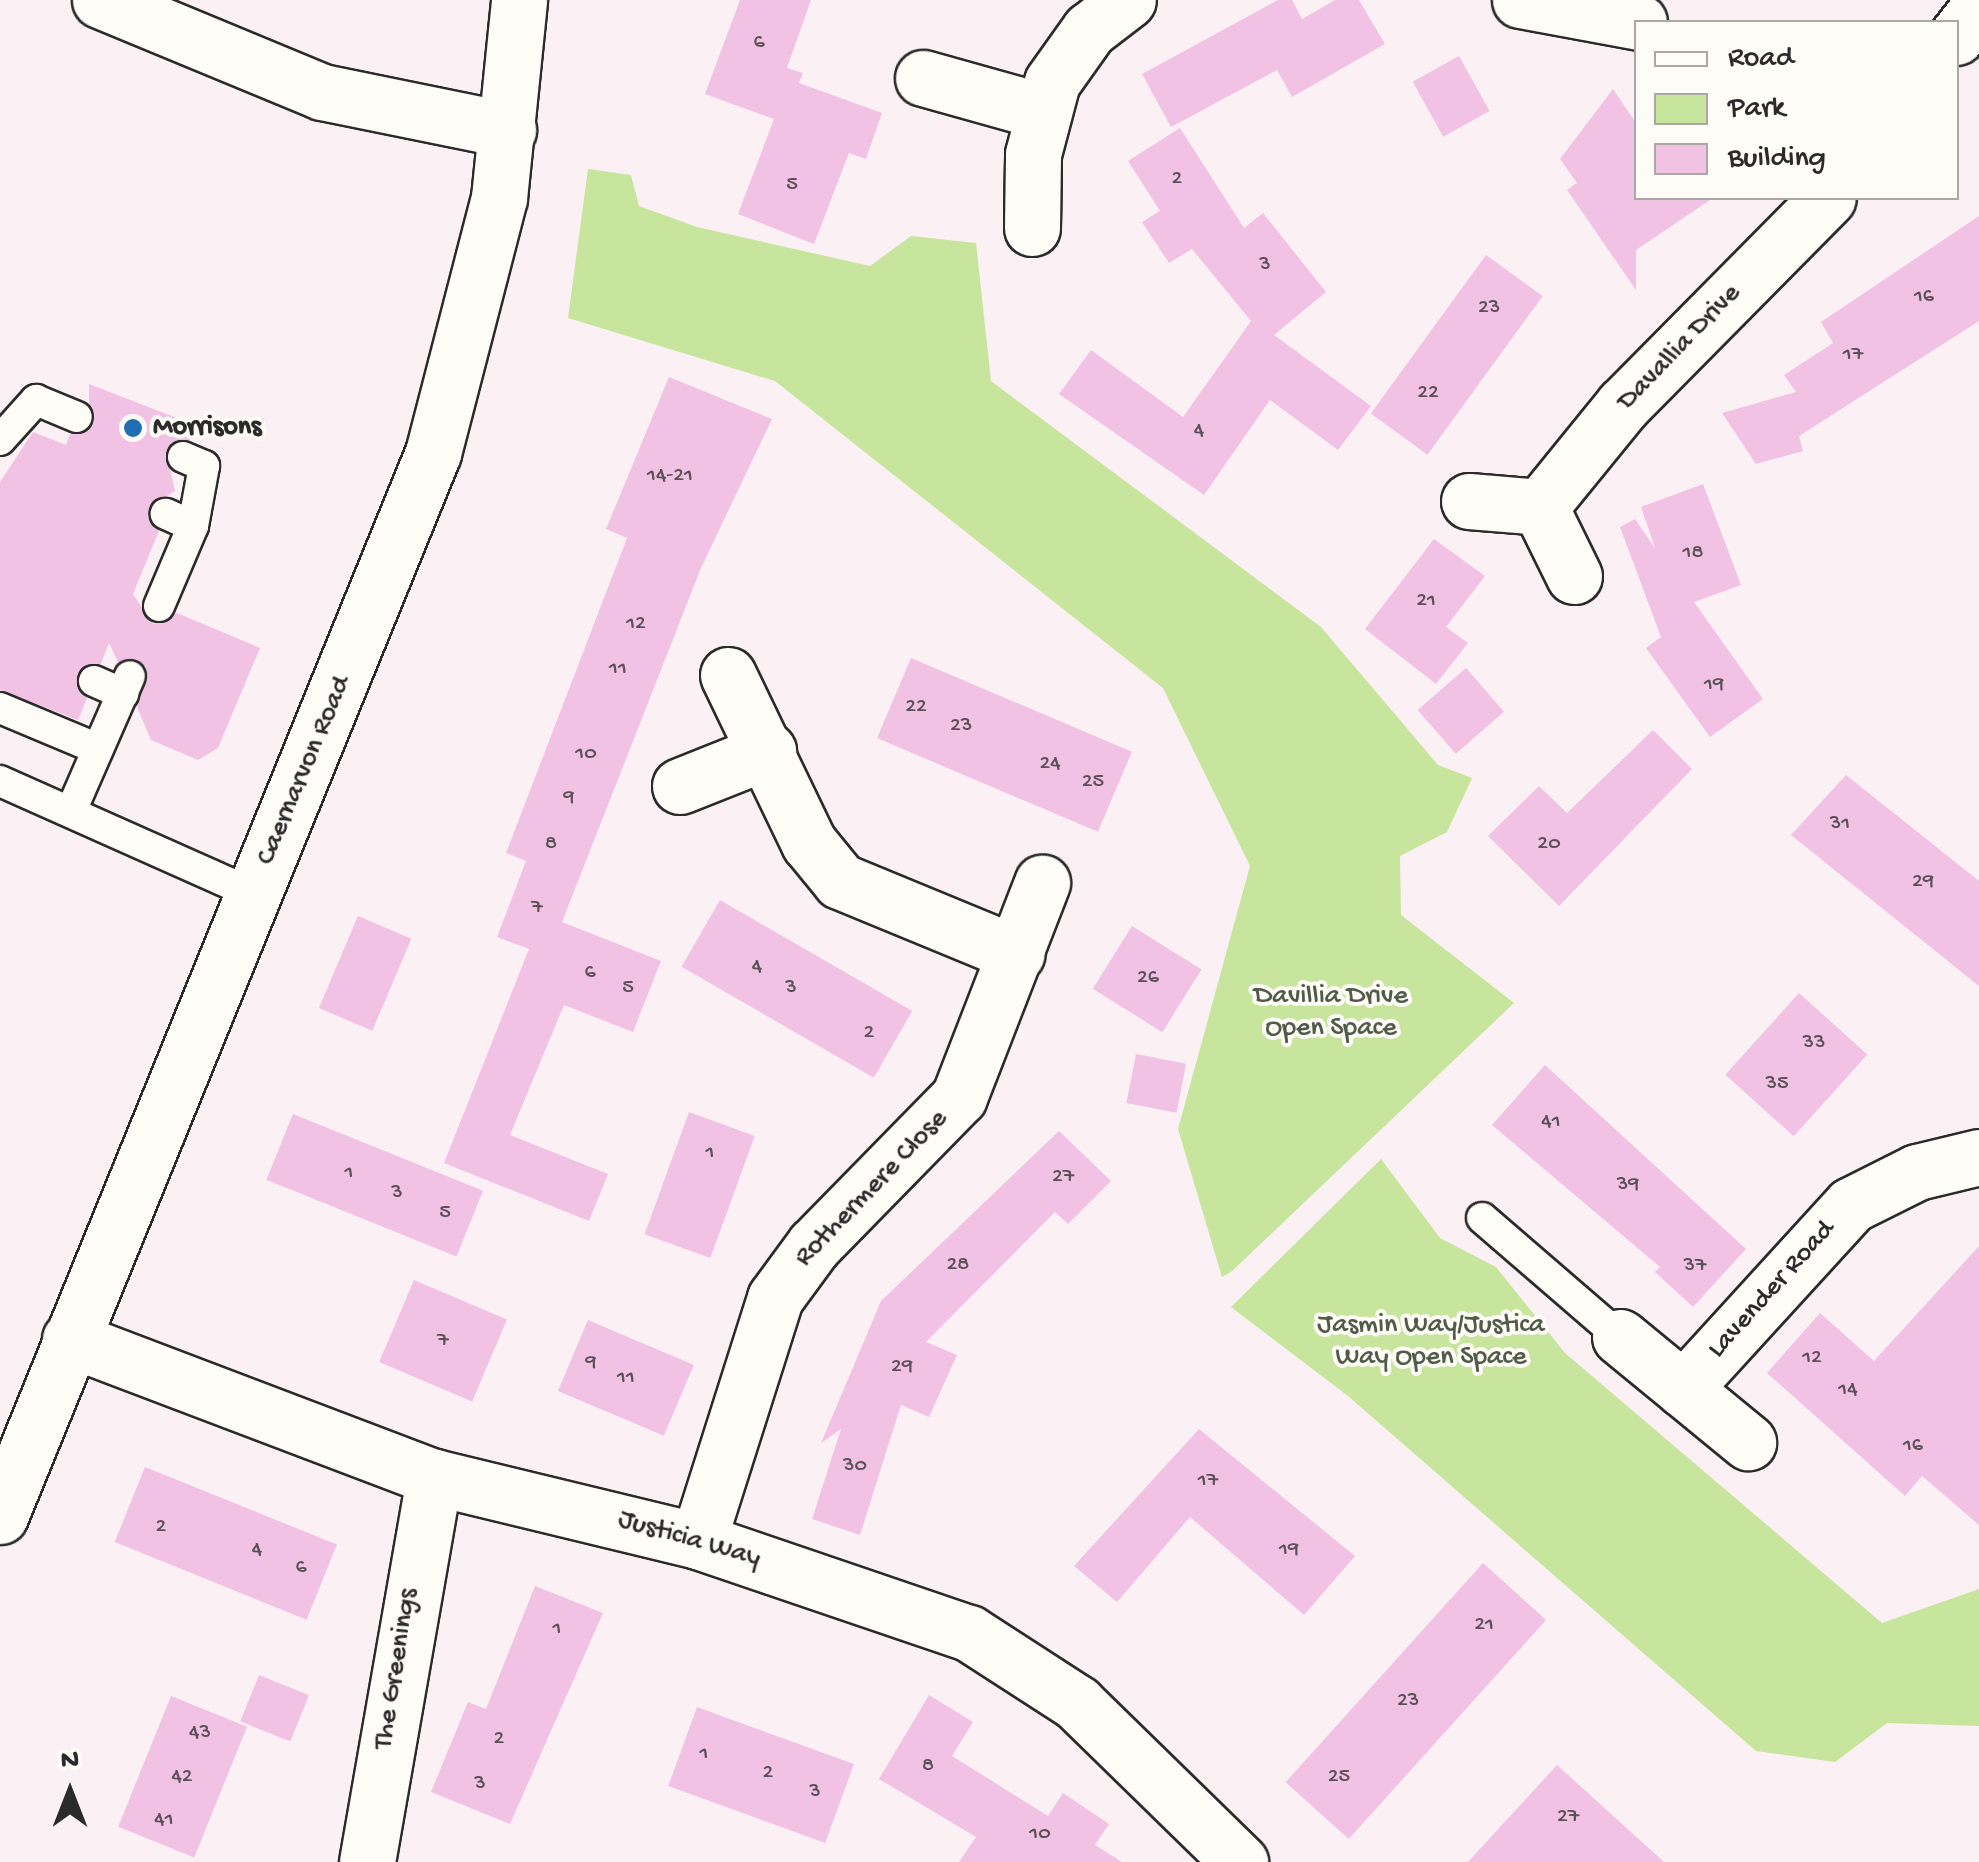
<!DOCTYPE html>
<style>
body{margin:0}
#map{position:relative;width:1979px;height:1862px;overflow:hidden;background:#fbf0f3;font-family:"Gochi Hand",sans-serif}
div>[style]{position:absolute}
.green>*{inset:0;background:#c7e59d}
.building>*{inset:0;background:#f1c2e4;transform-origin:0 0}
.roads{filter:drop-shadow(2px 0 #2b2b2b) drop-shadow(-2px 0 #2b2b2b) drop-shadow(0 2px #2b2b2b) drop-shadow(0 -2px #2b2b2b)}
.lane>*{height:30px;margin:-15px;padding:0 15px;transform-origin:15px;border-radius:15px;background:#fdfcf7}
.street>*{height:55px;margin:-27.5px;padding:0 27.5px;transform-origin:27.5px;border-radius:27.5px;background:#fdfcf7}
.dots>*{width:28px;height:28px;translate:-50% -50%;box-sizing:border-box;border:5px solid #fdfcf7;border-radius:50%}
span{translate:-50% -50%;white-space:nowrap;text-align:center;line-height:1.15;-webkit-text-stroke:8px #fdfcf7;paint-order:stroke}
.number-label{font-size:22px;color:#5c5159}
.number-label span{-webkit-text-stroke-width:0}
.street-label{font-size:28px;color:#2b2b2b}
.poi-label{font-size:28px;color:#2b2b2b;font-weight:700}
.left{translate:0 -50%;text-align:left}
.park-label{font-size:28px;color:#525a48}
.legend{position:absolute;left:1634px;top:20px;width:325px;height:180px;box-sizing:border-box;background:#fdfcf7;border:2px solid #a9a8a5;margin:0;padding:12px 18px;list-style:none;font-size:30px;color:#2b2b2b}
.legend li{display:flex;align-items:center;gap:20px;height:50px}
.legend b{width:50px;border:2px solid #a9a8a5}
.north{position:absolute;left:20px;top:1742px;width:100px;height:100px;-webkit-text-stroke:8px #fdfcf7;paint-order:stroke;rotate:0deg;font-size:28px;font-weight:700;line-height:40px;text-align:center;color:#2b2b2b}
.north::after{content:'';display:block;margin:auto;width:35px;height:45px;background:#2b2b2b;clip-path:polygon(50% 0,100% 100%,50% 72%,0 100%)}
</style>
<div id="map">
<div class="green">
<div style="clip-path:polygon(588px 169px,631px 175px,639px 206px,697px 227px,870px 266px,911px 236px,976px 243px,991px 381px,1321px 627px,1438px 765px,1472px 778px,1447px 832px,1400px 856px,1401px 915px,1514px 1003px,1231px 1272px,1222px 1277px,1178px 1129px,1250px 866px,1163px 688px,775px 381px,568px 318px)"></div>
<div style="clip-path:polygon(1381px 1159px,1440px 1238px,1496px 1267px,1565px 1353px,1882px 1623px,1979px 1589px,1979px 1726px,1887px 1723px,1835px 1762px,1756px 1751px,1348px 1396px,1231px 1307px)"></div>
</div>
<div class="building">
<div style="clip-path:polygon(740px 0,811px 0,787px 68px,803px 73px,799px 83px,882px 113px,866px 159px,849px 153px,814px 244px,738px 214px,774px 119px,705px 94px)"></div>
<div style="clip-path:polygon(1278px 0,1292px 0,1302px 19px,1335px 0,1359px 0,1385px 44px,1292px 97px,1277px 70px,1171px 127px,1142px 74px)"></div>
<div style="left:1459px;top:56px;width:63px;height:53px;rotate:61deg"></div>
<div style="clip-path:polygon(1613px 89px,1636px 123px,1636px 198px,1713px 198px,1636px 250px,1636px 290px,1567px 190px,1577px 183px,1560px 159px)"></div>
<div style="clip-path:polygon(1180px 128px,1244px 228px,1263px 213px,1326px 292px,1274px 335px,1371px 406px,1338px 450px,1270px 400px,1204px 495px,1059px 394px,1091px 350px,1183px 417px,1251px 321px,1192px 249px,1169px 263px,1142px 222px,1160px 211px,1128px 161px)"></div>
<div style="clip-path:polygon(1979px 216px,1979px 321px,1799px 436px,1803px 451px,1756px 464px,1722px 413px,1796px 392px,1784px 375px,1833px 343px,1821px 322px)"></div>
<div style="left:1486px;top:255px;width:70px;height:196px;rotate:36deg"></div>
<div style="clip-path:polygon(669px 377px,772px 419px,701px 568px,562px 922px,661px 961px,633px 1032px,564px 1005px,510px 1135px,608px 1174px,589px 1221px,444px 1163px,529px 949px,497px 937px,526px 861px,506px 853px,627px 538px,606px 529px)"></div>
<div style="clip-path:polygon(89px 384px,195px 425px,190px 440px,166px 451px,175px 491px,149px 507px,159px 531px,133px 594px,153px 624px,177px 613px,260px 648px,218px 748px,198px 760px,151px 740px,137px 707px,146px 666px,118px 662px,109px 643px,101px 664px,77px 674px,87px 698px,78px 720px,0 690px,0 482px,33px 432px,66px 445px,70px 434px,89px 431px)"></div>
<div style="clip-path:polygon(1703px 484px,1741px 585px,1694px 602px,1763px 699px,1710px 737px,1646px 648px,1661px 637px,1620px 527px,1635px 519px,1655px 548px,1641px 507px)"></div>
<div style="clip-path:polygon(1434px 539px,1485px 576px,1446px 627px,1468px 643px,1436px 684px,1365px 629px)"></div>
<div style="left:911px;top:658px;width:240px;height:87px;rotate:23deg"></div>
<div style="left:1466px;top:668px;width:58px;height:64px;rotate:49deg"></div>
<div style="clip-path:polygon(1653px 730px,1692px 769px,1559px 906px,1488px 836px,1539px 786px,1567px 813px)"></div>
<div style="clip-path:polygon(1846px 775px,1979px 881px,1979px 986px,1791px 835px)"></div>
<div style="left:720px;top:900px;width:222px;height:77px;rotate:30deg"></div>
<div style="left:358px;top:916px;width:58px;height:100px;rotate:23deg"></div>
<div style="left:1132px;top:926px;width:82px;height:74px;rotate:32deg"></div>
<div style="left:1799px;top:993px;width:92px;height:110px;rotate:42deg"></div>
<div style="left:1136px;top:1054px;width:51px;height:50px;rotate:11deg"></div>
<div style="clip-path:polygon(1545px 1065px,1746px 1249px,1693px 1307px,1655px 1272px,1660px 1267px,1492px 1125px)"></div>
<div style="left:689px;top:1112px;width:70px;height:130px;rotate:20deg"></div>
<div style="left:293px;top:1114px;width:205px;height:71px;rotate:22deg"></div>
<div style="clip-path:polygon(1059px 1131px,1111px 1181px,1068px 1224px,1055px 1212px,926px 1342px,957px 1355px,929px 1417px,901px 1405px,860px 1535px,812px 1519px,841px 1429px,821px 1443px,881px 1301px)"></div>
<div style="clip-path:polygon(1979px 1246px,1979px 1525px,1922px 1476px,1905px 1496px,1767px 1373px,1820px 1313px,1874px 1361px)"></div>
<div style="left:414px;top:1280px;width:101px;height:89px;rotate:23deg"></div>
<div style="left:588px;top:1320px;width:115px;height:77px;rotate:23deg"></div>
<div style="clip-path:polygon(1199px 1429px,1355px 1556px,1304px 1615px,1190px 1517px,1117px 1602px,1074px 1566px)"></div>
<div style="left:145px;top:1467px;width:207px;height:81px;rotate:22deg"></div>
<div style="left:1483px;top:1563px;width:85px;height:295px;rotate:42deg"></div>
<div style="clip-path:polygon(535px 1586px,603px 1613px,510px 1824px,431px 1792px,468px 1702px,486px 1709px)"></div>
<div style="left:259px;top:1675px;width:54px;height:50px;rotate:22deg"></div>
<div style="clip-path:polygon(929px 1695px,973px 1722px,952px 1756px,1048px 1816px,1063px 1793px,1109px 1824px,1095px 1845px,1122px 1862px,959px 1862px,976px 1837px,879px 1779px)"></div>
<div style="left:171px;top:1696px;width:82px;height:141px;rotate:22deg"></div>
<div style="left:697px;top:1707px;width:167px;height:84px;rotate:20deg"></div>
<div style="clip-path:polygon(1557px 1765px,1664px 1862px,1468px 1862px)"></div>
</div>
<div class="roads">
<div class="lane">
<div style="left:0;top:440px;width:54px;rotate:-48deg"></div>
<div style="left:36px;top:400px;width:44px;rotate:22.5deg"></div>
<div style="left:183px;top:457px;width:23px;rotate:23deg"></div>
<div style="left:204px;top:466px;width:61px;rotate:100.4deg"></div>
<div style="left:159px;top:606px;width:87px;rotate:-67deg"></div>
<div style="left:193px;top:526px;width:30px;rotate:-156deg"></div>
<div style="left:94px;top:681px;width:32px;rotate:24deg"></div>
<div style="left:0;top:708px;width:106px;rotate:22.7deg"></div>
<div style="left:0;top:781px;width:278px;rotate:24deg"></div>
<div style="left:71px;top:811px;width:147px;rotate:-66.4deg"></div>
<div style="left:1482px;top:1218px;width:182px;rotate:40.8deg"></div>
</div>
<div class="street">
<div style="left:100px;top:0;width:240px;rotate:22.5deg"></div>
<div style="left:322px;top:92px;width:190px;rotate:11.5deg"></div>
<div style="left:1520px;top:0;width:121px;rotate:10.5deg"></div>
<div style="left:1956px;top:37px;width:37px;rotate:-52deg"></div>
<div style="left:923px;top:78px;width:123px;rotate:15.6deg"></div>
<div style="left:1032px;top:228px;width:74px;rotate:-89.2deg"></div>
<div style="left:1033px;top:154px;width:74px;rotate:-75.2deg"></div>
<div style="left:1052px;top:82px;width:64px;rotate:-54.6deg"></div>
<div style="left:1089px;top:30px;width:49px;rotate:-37.6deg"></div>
<div style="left:1469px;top:501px;width:71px;rotate:4.8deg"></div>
<div style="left:1540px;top:507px;width:77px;rotate:63.8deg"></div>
<div style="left:1540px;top:507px;width:132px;rotate:-50.9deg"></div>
<div style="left:1623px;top:405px;width:291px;rotate:-45.3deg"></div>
<div style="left:728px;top:675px;width:187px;rotate:64.3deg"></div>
<div style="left:809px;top:843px;width:49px;rotate:50.8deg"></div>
<div style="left:840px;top:881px;width:191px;rotate:22.4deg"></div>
<div style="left:680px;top:786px;width:95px;rotate:-21.7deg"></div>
<div style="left:1620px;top:1337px;width:166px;rotate:39.4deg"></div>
<div style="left:70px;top:1339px;width:389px;rotate:20.8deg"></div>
<div style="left:434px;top:1477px;width:272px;rotate:13.6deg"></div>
<div style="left:698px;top:1541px;width:286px;rotate:18.8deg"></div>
<div style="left:969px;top:1633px;width:129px;rotate:32.9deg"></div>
<div style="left:1077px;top:1703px;width:228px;rotate:44.3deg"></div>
<div style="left:1683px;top:1389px;width:249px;rotate:-47.6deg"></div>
<div style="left:1851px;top:1205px;width:74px;rotate:-26.6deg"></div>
<div style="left:1917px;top:1172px;width:64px;rotate:-13.6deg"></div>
<div style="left:0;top:1516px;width:1148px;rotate:-67.84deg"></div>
<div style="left:433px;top:453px;width:263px;rotate:-75.5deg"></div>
<div style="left:499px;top:198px;width:199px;rotate:-84.2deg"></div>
<div style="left:698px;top:1541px;width:255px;rotate:-72.4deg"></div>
<div style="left:775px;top:1298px;width:66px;rotate:-53.7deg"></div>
<div style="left:814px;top:1245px;width:207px;rotate:-45.6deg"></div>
<div style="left:959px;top:1097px;width:230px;rotate:-68.8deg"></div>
<div style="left:367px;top:1862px;width:391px;rotate:-80.1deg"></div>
</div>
</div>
<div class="dots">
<div style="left:133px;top:428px;background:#1f6fb2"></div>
</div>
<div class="number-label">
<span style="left:759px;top:44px">6</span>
<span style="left:1177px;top:180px">2</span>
<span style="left:792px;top:186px">5</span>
<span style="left:1265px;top:266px">3</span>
<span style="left:1924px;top:298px">16</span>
<span style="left:1489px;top:309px">23</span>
<span style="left:1853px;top:356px">17</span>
<span style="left:1428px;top:394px">22</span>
<span style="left:1199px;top:432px">4</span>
<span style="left:670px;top:477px">14-21</span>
<span style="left:1693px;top:554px">18</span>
<span style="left:1426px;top:602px">21</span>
<span style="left:636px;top:625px">12</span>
<span style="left:618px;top:670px">11</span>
<span style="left:1714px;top:686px">19</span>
<span style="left:916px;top:708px">22</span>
<span style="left:961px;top:727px">23</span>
<span style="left:586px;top:755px">10</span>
<span style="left:1050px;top:765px">24</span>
<span style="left:1093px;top:783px">25</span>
<span style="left:569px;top:799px">9</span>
<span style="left:1840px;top:825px">31</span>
<span style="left:551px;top:845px">8</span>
<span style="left:1549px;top:845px">20</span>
<span style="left:1923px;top:883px">29</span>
<span style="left:537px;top:909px">7</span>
<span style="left:757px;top:968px">4</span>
<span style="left:590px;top:974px">6</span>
<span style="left:1148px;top:979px">26</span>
<span style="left:628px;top:989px">5</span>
<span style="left:791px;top:989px">3</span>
<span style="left:869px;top:1034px">2</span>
<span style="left:1814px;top:1044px">33</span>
<span style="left:1777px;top:1085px">35</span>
<span style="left:1551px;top:1123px">41</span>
<span style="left:710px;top:1154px">1</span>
<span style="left:349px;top:1174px">1</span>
<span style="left:1063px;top:1178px">27</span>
<span style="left:1628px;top:1186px">39</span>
<span style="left:397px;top:1194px">3</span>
<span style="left:445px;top:1214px">5</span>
<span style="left:958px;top:1266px">28</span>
<span style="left:1695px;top:1267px">37</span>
<span style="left:443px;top:1342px">7</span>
<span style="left:1812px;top:1359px">12</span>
<span style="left:591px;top:1364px">9</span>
<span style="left:902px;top:1368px">29</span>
<span style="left:626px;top:1379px">11</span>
<span style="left:1848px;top:1391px">14</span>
<span style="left:1913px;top:1447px">16</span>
<span style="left:855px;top:1467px">30</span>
<span style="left:1208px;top:1482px">17</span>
<span style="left:161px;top:1528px">2</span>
<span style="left:257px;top:1551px">4</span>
<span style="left:1289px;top:1551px">19</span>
<span style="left:301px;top:1569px">6</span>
<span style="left:1484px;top:1626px">21</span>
<span style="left:557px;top:1630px">1</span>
<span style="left:1408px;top:1702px">23</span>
<span style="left:200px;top:1734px">43</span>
<span style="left:499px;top:1740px">2</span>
<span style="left:704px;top:1755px">1</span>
<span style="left:928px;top:1767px">8</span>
<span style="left:768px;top:1774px">2</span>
<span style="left:182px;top:1778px">42</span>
<span style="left:1339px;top:1778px">25</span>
<span style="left:480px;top:1785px">3</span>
<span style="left:815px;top:1793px">3</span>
<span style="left:1568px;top:1818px">27</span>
<span style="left:164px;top:1821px">41</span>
<span style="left:1040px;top:1835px">10</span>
</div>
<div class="street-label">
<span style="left:1680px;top:348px;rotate:-46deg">Davallia Drive</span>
<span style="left:305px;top:771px;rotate:-67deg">Caernarvon Road</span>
<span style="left:872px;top:1189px;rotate:-46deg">Rothermere Close</span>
<span style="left:1772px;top:1290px;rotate:-48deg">Lavender Road</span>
<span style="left:689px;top:1540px;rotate:16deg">Justicia Way</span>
<span style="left:397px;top:1669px;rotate:-81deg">The Greenings</span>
</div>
<div class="poi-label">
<span class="left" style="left:153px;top:428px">Morrisons</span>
</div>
<div class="park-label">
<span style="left:1331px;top:1013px">Davillia Drive<br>Open Space</span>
<span style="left:1431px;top:1342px">Jasmin Way/Justica<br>Way Open Space</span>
</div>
<ul class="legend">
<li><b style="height:12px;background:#fdfcf7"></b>Road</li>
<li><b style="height:28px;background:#c7e59d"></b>Park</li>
<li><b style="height:28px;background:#f1c2e4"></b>Building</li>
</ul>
<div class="north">N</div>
</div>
